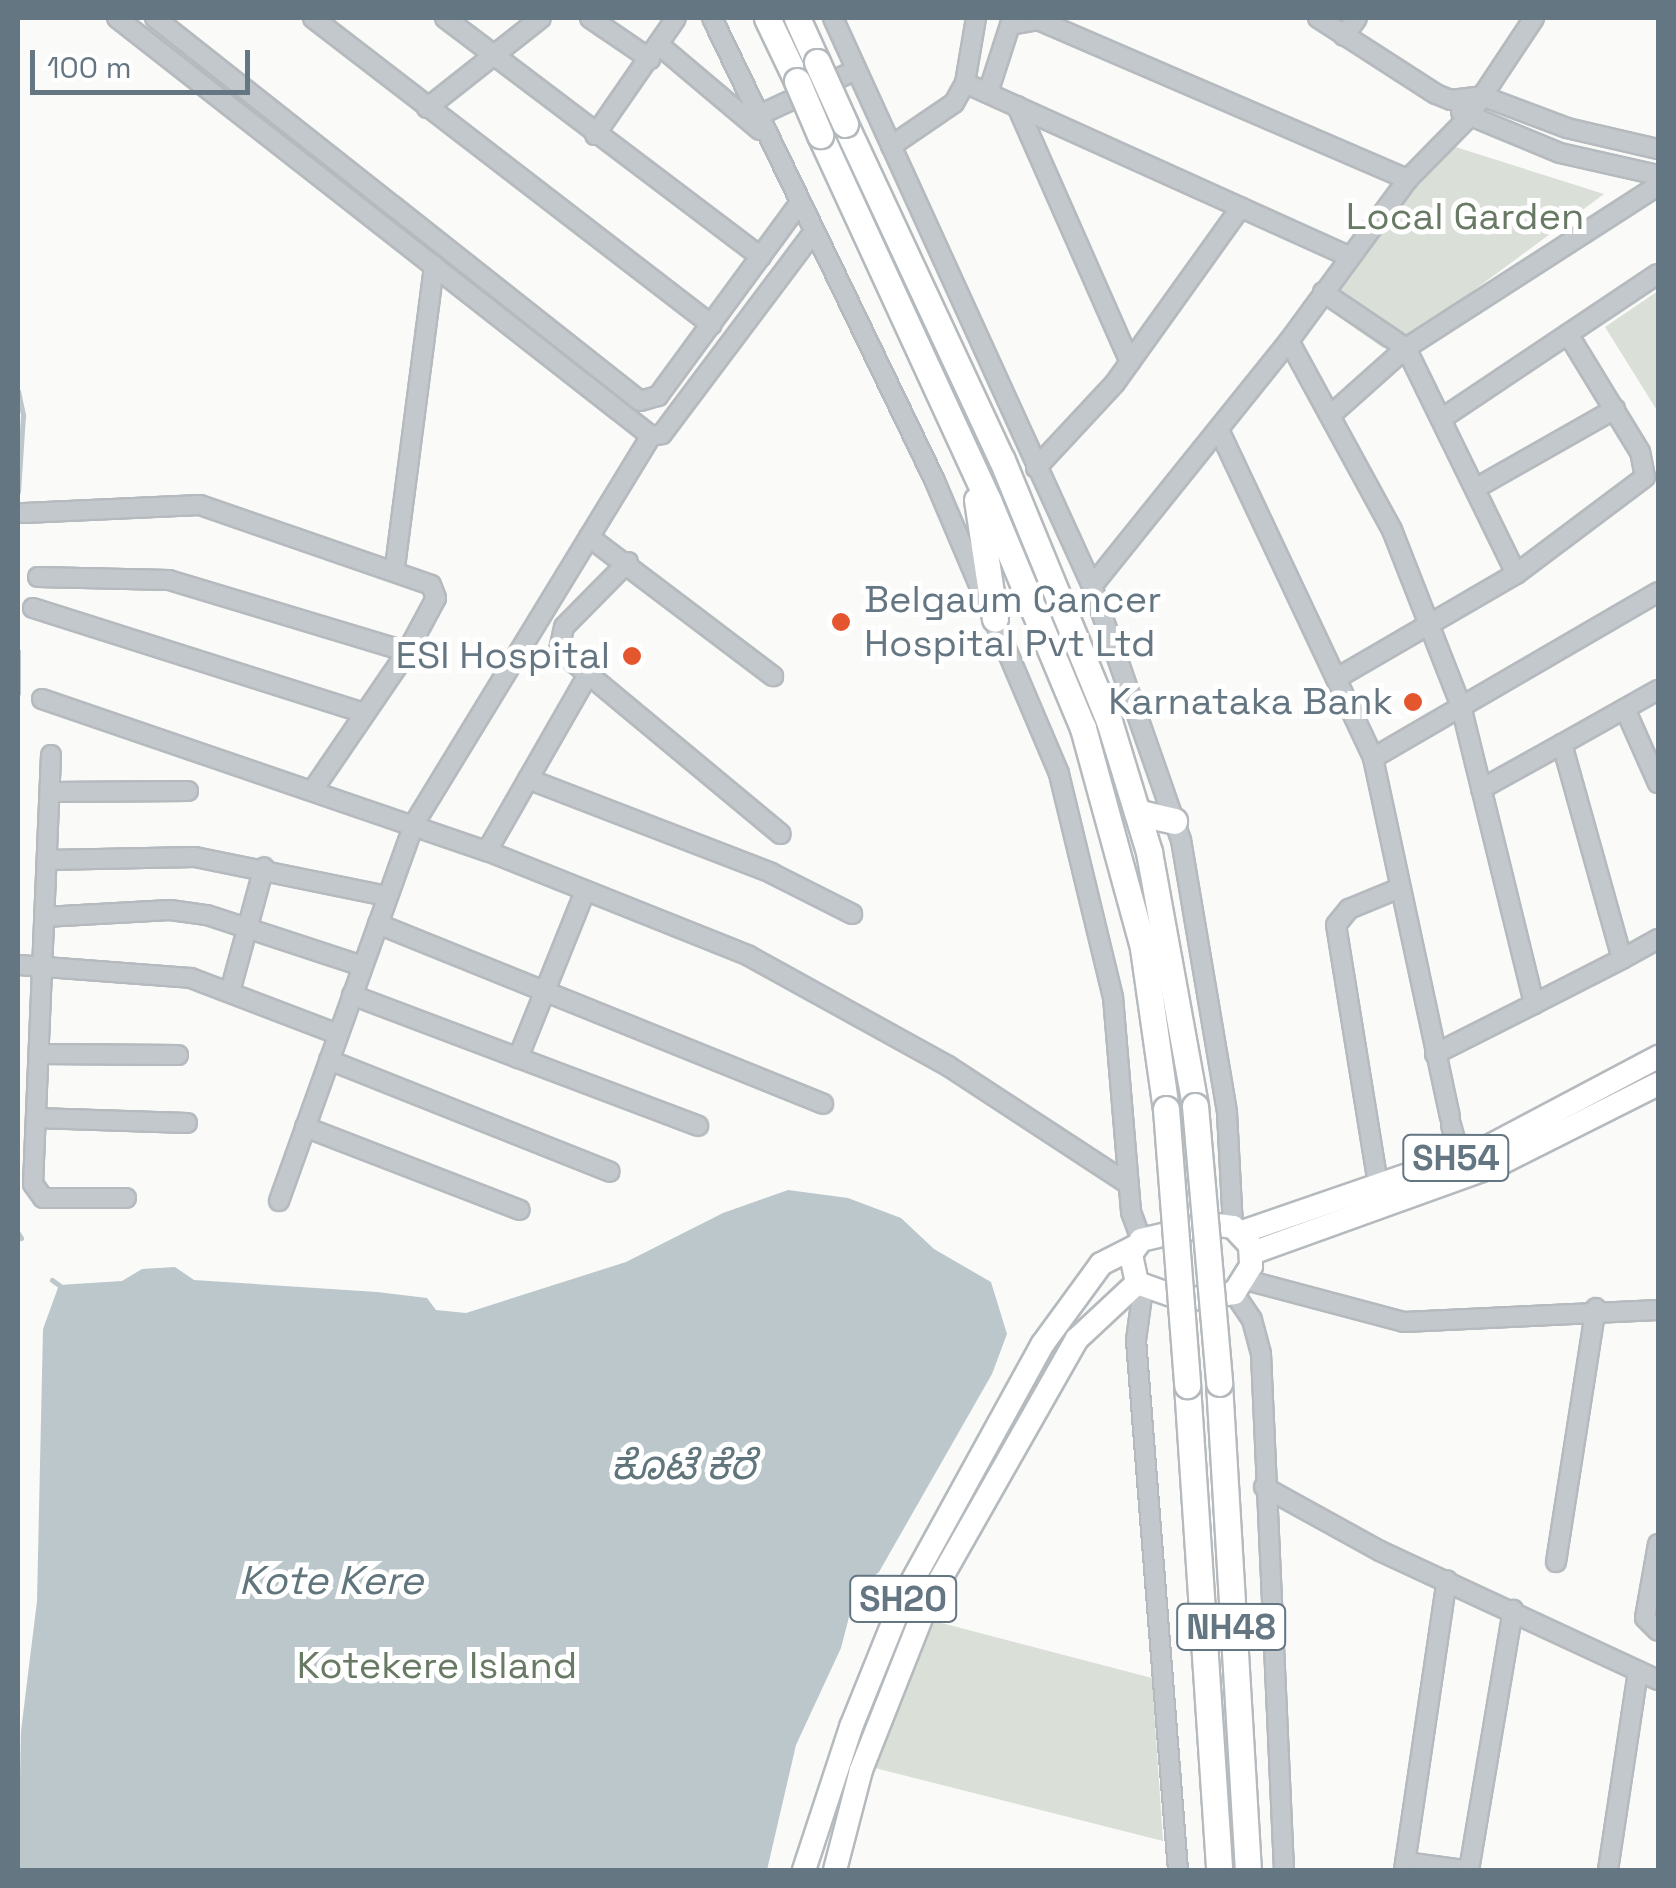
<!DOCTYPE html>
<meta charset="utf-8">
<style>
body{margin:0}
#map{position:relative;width:1676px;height:1888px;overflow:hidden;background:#fafaf8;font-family:"Space Grotesk","Noto Sans Kannada",sans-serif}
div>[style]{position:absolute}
.green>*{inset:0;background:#dadfd7}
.water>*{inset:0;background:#bbc7cb}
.stream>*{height:5px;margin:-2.5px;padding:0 2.5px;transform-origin:2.5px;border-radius:2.5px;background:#bbc7cb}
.roads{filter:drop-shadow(2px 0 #b5babe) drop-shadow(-2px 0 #b5babe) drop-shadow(0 2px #b5babe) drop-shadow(0 -2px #b5babe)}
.minor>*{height:18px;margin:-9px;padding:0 9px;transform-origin:9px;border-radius:9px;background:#c3c8cc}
.major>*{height:22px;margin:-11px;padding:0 11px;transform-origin:11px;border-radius:11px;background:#fff}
.highway>*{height:25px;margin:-12.5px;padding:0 12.5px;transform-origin:12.5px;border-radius:12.5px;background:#fff}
.bridges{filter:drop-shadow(2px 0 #b4b9bd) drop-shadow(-2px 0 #b4b9bd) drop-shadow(0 2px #b4b9bd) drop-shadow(0 -2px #b4b9bd)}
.highway-bridge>*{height:25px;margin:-12.5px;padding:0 12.5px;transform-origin:12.5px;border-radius:12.5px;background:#fff}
.dots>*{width:28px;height:28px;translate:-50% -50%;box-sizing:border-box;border:5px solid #fff;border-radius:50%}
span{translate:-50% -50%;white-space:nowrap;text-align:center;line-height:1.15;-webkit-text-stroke:10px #fff;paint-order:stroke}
.shield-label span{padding:2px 8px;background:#fff;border:2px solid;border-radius:8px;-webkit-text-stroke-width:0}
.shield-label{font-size:35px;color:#657683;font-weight:700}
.park-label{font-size:38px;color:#687a64}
.poi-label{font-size:38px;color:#657683}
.left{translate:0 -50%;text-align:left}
.right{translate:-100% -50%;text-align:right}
.water-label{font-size:40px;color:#60757c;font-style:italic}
.frame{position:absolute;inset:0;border:20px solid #657683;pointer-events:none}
.scale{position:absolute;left:30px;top:50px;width:220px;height:45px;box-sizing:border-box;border:5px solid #657683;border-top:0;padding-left:12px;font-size:30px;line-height:35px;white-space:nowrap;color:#657683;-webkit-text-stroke:8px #fff;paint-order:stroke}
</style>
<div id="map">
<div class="green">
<div style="clip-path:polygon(1443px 143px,1604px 194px,1404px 342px,1383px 348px,1322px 305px)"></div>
<div style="clip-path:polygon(1658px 291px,1658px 412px,1605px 327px)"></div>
<div style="clip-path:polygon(934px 1621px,1152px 1678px,1163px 1841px,871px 1767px)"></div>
</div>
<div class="water">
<div style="clip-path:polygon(788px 1190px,848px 1198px,901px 1218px,934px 1249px,991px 1282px,1007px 1334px,992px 1374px,879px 1572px,856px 1590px,841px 1648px,796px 1745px,767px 1870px,18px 1870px,21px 1731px,37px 1601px,43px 1329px,59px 1285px,122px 1281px,142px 1269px,175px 1267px,194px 1280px,377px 1292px,427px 1298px,436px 1310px,466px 1313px,626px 1262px,723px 1213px)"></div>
</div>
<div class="stream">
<div style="left:18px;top:391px;width:25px;rotate:78deg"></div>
<div style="left:23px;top:415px;width:77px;rotate:93.7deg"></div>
<div style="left:18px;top:651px;width:42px;rotate:90deg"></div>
<div style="left:18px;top:1233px;width:6px;rotate:59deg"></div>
<div style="left:52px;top:1280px;width:9px;rotate:36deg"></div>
</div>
<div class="roads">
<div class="minor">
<div style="left:117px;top:18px;width:678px;rotate:38.05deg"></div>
<div style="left:651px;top:436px;width:11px;rotate:-10deg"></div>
<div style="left:662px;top:434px;width:251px;rotate:-53.1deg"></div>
<div style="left:155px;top:18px;width:618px;rotate:38.3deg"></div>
<div style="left:640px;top:401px;width:19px;rotate:-16deg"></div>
<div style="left:658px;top:396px;width:238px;rotate:-53.7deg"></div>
<div style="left:313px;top:18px;width:503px;rotate:37.58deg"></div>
<div style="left:445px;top:18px;width:396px;rotate:37.1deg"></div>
<div style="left:590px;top:18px;width:73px;rotate:34.3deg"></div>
<div style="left:712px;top:18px;width:512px;rotate:64.29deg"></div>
<div style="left:934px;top:479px;width:320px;rotate:67deg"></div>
<div style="left:1059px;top:774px;width:229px;rotate:76.4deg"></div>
<div style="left:1113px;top:997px;width:216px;rotate:85.2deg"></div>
<div style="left:1131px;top:1212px;width:30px;rotate:70deg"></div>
<div style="left:833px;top:18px;width:624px;rotate:65.49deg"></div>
<div style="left:1092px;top:586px;width:269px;rotate:70.7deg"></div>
<div style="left:1181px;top:840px;width:277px;rotate:80.4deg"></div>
<div style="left:1227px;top:1113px;width:114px;rotate:87deg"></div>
<div style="left:1318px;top:18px;width:140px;rotate:32.8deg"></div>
<div style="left:1436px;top:94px;width:16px;rotate:22deg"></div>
<div style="left:1451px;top:100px;width:31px;rotate:-7deg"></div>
<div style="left:1482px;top:96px;width:91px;rotate:20.6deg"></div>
<div style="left:1567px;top:128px;width:93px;rotate:13deg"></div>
<div style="left:1344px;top:36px;width:22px;rotate:-54deg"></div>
<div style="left:659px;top:45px;width:132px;rotate:40.1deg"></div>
<div style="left:965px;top:83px;width:421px;rotate:24.3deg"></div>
<div style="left:988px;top:93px;width:71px;rotate:-72.1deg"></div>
<div style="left:1010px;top:25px;width:28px;rotate:-10deg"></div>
<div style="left:1038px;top:20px;width:403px;rotate:23.3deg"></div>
<div style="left:1017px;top:106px;width:280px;rotate:66.2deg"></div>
<div style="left:427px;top:108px;width:145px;rotate:-38.3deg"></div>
<div style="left:1461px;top:112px;width:107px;rotate:22.5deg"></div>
<div style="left:1560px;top:153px;width:100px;rotate:12.7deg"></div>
<div style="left:757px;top:116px;width:109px;rotate:-24.9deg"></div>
<div style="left:595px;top:135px;width:142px;rotate:-55.3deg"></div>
<div style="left:891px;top:146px;width:76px;rotate:-34.3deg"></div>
<div style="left:954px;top:103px;width:23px;rotate:-61deg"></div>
<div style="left:965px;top:83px;width:66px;rotate:-80.4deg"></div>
<div style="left:1323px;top:292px;width:100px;rotate:34deg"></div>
<div style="left:1406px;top:348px;width:297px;rotate:-32.8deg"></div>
<div style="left:1289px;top:341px;width:215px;rotate:61.4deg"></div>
<div style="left:1392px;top:530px;width:189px;rotate:68.6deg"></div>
<div style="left:1461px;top:706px;width:307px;rotate:76.2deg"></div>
<div style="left:1534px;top:1004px;width:111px;rotate:153.2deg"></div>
<div style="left:1333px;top:413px;width:98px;rotate:-41.7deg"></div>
<div style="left:1406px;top:348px;width:251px;rotate:64deg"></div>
<div style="left:1444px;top:417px;width:257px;rotate:-33.8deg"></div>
<div style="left:1219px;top:430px;width:362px;rotate:64.8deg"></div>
<div style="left:1036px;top:468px;width:116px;rotate:-47.1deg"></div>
<div style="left:1115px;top:383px;width:216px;rotate:-54.4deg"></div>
<div style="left:1476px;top:488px;width:160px;rotate:-29.6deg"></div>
<div style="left:24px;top:513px;width:176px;rotate:-2.6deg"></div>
<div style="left:200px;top:505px;width:244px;rotate:19.1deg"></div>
<div style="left:431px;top:585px;width:14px;rotate:69deg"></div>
<div style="left:436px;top:598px;width:61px;rotate:118.2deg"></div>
<div style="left:407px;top:652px;width:167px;rotate:124.3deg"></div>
<div style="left:589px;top:537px;width:231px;rotate:37.1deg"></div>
<div style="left:628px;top:562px;width:91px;rotate:134.6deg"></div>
<div style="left:564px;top:627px;width:24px;rotate:102deg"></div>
<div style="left:559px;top:650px;width:288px;rotate:39.7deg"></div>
<div style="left:395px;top:567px;width:304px;rotate:-82.6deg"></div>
<div style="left:38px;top:577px;width:131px;rotate:1.3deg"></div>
<div style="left:169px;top:580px;width:249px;rotate:16.8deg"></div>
<div style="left:1092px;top:586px;width:314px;rotate:-51.2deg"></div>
<div style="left:1289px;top:341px;width:201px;rotate:-53.7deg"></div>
<div style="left:1408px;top:179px;width:84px;rotate:-45.5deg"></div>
<div style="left:1467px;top:119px;width:121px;rotate:-56.4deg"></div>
<div style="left:33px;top:608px;width:344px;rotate:17.6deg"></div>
<div style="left:1337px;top:678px;width:207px;rotate:-30.2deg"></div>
<div style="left:1516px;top:574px;width:161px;rotate:-36.9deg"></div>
<div style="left:1645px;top:477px;width:25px;rotate:-101deg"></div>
<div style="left:1640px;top:452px;width:138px;rotate:-121.4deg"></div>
<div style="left:42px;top:699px;width:470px;rotate:18.9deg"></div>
<div style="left:487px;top:851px;width:282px;rotate:21.8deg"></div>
<div style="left:749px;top:956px;width:227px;rotate:28.9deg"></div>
<div style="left:948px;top:1066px;width:215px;rotate:33.2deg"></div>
<div style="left:1625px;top:709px;width:81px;rotate:66deg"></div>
<div style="left:1562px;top:744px;width:110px;rotate:-29.4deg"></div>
<div style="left:51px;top:755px;width:429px;rotate:92.4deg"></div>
<div style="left:33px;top:1184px;width:17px;rotate:54deg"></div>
<div style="left:43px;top:1198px;width:83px"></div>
<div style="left:528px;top:779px;width:261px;rotate:21.1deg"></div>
<div style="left:771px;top:873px;width:91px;rotate:26.8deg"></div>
<div style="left:1481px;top:789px;width:93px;rotate:-29.1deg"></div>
<div style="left:1562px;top:744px;width:223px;rotate:74.4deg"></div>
<div style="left:1622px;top:959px;width:99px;rotate:152.9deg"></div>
<div style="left:50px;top:792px;width:138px;rotate:-0.4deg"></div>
<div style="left:487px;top:851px;width:199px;rotate:-60.2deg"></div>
<div style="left:47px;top:860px;width:148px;rotate:-1.2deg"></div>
<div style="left:195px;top:857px;width:196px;rotate:11.5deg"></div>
<div style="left:44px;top:917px;width:126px;rotate:-3.2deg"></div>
<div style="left:170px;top:910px;width:37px;rotate:8deg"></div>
<div style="left:207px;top:915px;width:163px;rotate:18.2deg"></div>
<div style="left:378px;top:924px;width:480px;rotate:22deg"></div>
<div style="left:1622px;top:959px;width:41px;rotate:-29.1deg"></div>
<div style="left:18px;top:965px;width:173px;rotate:4.3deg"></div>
<div style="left:191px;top:978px;width:157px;rotate:20.9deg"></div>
<div style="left:231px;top:988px;width:125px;rotate:-74.7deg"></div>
<div style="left:352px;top:995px;width:370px;rotate:20.7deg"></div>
<div style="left:39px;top:1054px;width:139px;rotate:0.4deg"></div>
<div style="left:518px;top:1058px;width:180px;rotate:-68.1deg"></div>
<div style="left:329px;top:1060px;width:302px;rotate:21.7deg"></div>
<div style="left:1450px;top:1117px;width:367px;rotate:-102.1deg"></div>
<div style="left:1373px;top:758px;width:330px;rotate:-30.2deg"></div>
<div style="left:36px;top:1118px;width:151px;rotate:1.9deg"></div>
<div style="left:1451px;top:1125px;width:45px;rotate:74.4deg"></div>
<div style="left:305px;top:1127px;width:230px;rotate:21.1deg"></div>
<div style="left:1378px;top:1184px;width:262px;rotate:-99.2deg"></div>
<div style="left:1336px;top:925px;width:21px;rotate:-51deg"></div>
<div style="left:1349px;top:909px;width:55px;rotate:-22.4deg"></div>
<div style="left:279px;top:1201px;width:400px;rotate:-70.3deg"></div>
<div style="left:414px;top:824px;width:455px;rotate:-58.6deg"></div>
<div style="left:1246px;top:1280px;width:163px;rotate:14.9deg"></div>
<div style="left:1404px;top:1322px;width:254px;rotate:-2.7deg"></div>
<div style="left:1143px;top:1289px;width:51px;rotate:97.8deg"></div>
<div style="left:1136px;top:1340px;width:532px;rotate:85.47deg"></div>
<div style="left:1234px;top:1293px;width:32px;rotate:56deg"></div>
<div style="left:1252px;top:1320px;width:35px;rotate:75deg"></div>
<div style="left:1261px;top:1354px;width:517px;rotate:87.45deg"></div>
<div style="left:1264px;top:1487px;width:132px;rotate:28.9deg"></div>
<div style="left:1380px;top:1551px;width:306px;rotate:24.9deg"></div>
<div style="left:1658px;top:1544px;width:75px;rotate:100deg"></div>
<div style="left:1645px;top:1618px;width:18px;rotate:45deg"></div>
<div style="left:1556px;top:1562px;width:257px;rotate:-81.1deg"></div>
<div style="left:1405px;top:1862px;width:61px;rotate:7.6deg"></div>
<div style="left:1404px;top:1870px;width:293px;rotate:-81.6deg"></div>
<div style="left:1469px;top:1870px;width:264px;rotate:-80.4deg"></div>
<div style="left:1608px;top:1870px;width:201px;rotate:-81.4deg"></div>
</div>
<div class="major">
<div style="left:1209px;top:1224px;width:24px;rotate:7deg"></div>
<div style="left:1233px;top:1227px;width:25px;rotate:47deg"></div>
<div style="left:1250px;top:1245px;width:21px;rotate:87deg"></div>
<div style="left:1251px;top:1266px;width:32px;rotate:122deg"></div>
<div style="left:1234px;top:1293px;width:49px;rotate:171.9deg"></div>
<div style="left:1185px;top:1300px;width:51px;rotate:-160.5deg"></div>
<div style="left:1137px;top:1283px;width:30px;rotate:-102deg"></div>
<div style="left:1131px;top:1254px;width:17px;rotate:-54deg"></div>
<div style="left:1141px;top:1240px;width:70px;rotate:-13.2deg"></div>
<div style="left:1242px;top:1232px;width:258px;rotate:-19deg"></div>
<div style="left:1486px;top:1148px;width:195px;rotate:-27.9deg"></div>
<div style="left:1252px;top:1253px;width:260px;rotate:-19.8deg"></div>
<div style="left:1497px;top:1165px;width:180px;rotate:-26.7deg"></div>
<div style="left:804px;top:1870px;width:151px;rotate:-71.8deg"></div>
<div style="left:851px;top:1727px;width:139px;rotate:-68deg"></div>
<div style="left:903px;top:1598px;width:289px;rotate:-61.2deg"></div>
<div style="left:1042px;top:1345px;width:100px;rotate:-53.9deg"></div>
<div style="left:1101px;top:1264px;width:37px;rotate:-27deg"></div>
<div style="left:835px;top:1870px;width:103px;rotate:-75.4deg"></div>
<div style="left:861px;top:1770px;width:182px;rotate:-68.4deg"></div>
<div style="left:928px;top:1601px;width:301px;rotate:-60.4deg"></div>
<div style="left:1077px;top:1339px;width:82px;rotate:-43deg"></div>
</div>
<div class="highway">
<div style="left:767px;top:18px;width:70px;rotate:64.5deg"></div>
<div style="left:797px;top:18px;width:48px;rotate:65.6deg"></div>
<div style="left:845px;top:124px;width:371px;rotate:65deg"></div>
<div style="left:1002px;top:460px;width:282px;rotate:67.7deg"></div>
<div style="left:1109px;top:721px;width:137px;rotate:73deg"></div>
<div style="left:1149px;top:852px;width:258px;rotate:79.7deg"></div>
<div style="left:820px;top:135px;width:402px;rotate:65.3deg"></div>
<div style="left:988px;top:500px;width:247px;rotate:67.4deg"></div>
<div style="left:1083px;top:728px;width:228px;rotate:74.7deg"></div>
<div style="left:1143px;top:948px;width:163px;rotate:81.9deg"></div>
<div style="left:977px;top:500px;width:120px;rotate:81.4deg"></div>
<div style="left:1140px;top:813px;width:35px;rotate:13deg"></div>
<div style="left:1219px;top:1383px;width:488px;rotate:86.6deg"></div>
<div style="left:1187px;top:1385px;width:486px;rotate:86.2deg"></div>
</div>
</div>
<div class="bridges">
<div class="highway-bridge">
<div style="left:817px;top:62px;width:68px;rotate:65.7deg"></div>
<div style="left:797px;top:81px;width:59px;rotate:66.9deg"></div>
<div style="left:1195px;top:1106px;width:278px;rotate:85deg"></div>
<div style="left:1166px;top:1109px;width:277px;rotate:85.6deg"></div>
</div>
</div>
<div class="dots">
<div style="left:841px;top:622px;background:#e4572e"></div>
<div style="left:632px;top:656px;background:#e4572e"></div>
<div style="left:1413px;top:702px;background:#e4572e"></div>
</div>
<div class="shield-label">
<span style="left:1456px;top:1158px">SH54</span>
<span style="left:903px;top:1599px">SH20</span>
<span style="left:1231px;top:1627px">NH48</span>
</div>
<div class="park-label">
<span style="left:1465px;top:217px">Local Garden</span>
<span style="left:437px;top:1666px">Kotekere Island</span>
</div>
<div class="poi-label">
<span class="left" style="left:864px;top:622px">Belgaum Cancer<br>Hospital Pvt Ltd</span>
<span class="right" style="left:610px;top:656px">ESI Hospital</span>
<span class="right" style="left:1393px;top:702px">Karnataka Bank</span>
</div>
<div class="water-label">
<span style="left:683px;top:1466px">ಕೊಟೆ ಕೆರೆ</span>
<span style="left:331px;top:1581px">Kote Kere</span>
</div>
<div class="frame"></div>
<div class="scale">100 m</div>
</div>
